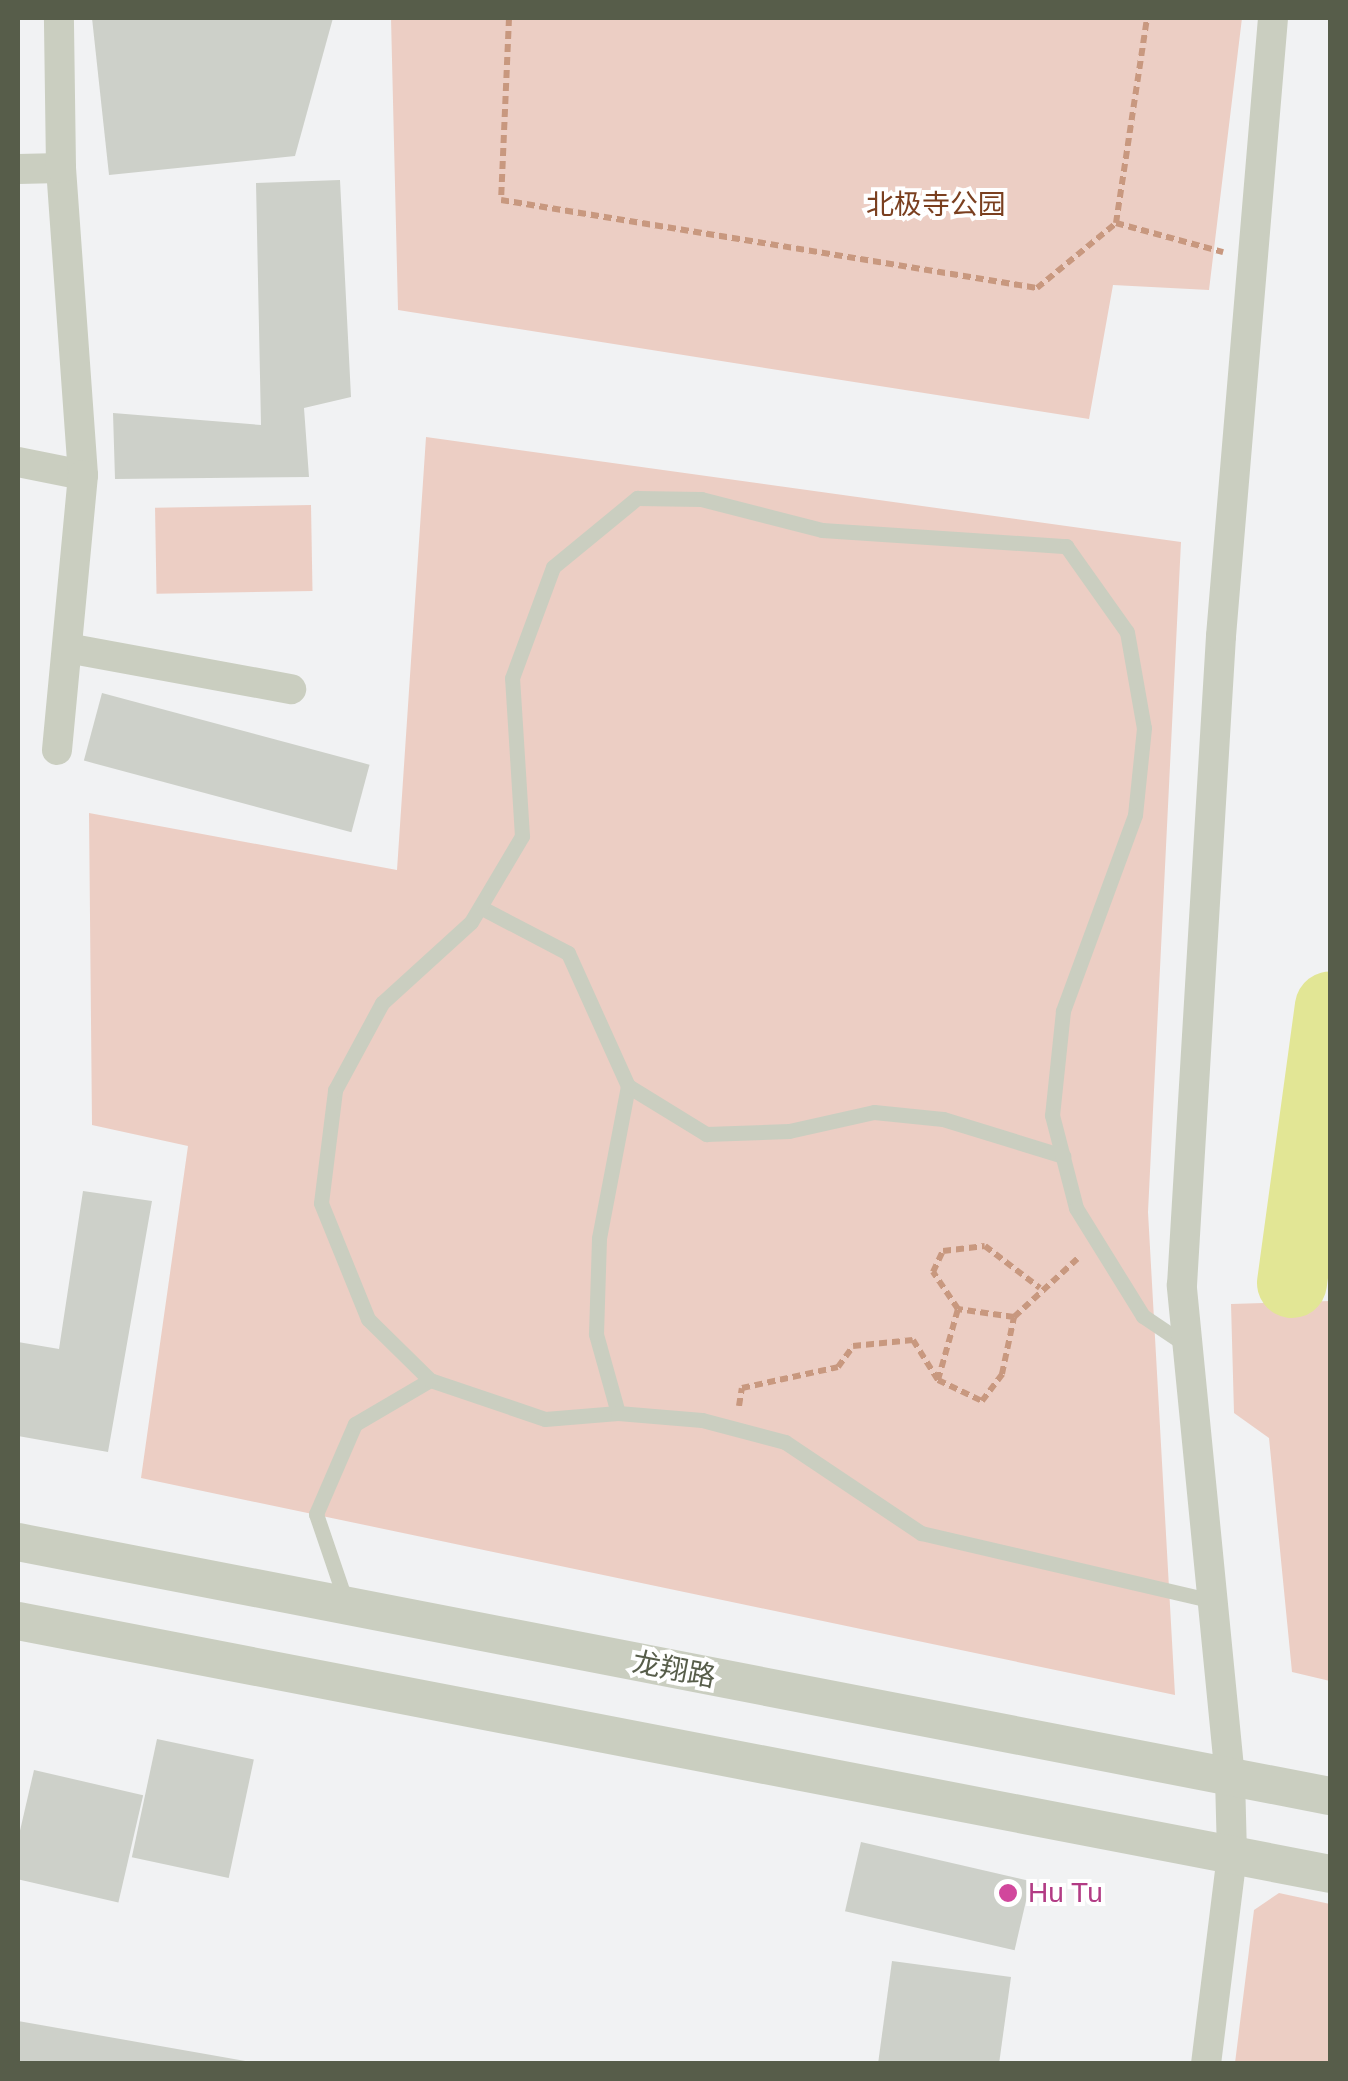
<!DOCTYPE html>
<meta charset="utf-8">
<style>
body{margin:0}
#map{position:relative;width:1348px;height:2081px;overflow:hidden;background:#f1f2f3;font-family:Helvetica,"Noto Sans SC",sans-serif}
div>[style]{position:absolute}
.green>*{inset:0;background:#eccec4;transform-origin:0 0}
.river>*{height:70px;margin:-35px;padding:0 35px;transform-origin:35px;border-radius:35px;background:#e2e695}
.building>*{inset:0;background:#cdd0c9;transform-origin:0 0}
.path>*{height:6px;margin-top:-3px;transform-origin:0;background:repeating-linear-gradient(90deg,#c8987f 0 8px,transparent 0 13px)}
.service>*{height:15px;margin:-7.5px;padding:0 7.5px;transform-origin:7.5px;border-radius:7.5px;background:#cacec0}
.minor>*{height:30px;margin:-15px;padding:0 15px;transform-origin:15px;border-radius:15px;background:#cacec0}
.tertiary>*{height:38px;margin:-19px;padding:0 19px;transform-origin:19px;border-radius:19px;background:#cacec0}
.dots>*{width:28px;height:28px;translate:-50% -50%;box-sizing:border-box;border:5px solid #fff;border-radius:50%}
span{translate:-50% -50%;white-space:nowrap;text-align:center;line-height:1.15;-webkit-text-stroke:8px #fff;paint-order:stroke}
.park-label{font-size:28px;color:#7a3f1f}
.street-label{font-size:28px;color:#575d4a}
.hotel-label{font-size:28px;color:#b23c85}
.left{translate:0 -50%;text-align:left}
.frame{position:absolute;inset:0;border:20px solid #575d4a;pointer-events:none}
</style>
<div id="map">
<div class="green">
<div style="clip-path:polygon(391px 18px,1242px 18px,1209px 290px,1113px 285px,1089px 419px,398px 310px)"></div>
<div style="clip-path:polygon(426px 437px,1181px 542px,1148px 1212px,1175px 1695px,141px 1478px,188px 1146px,92px 1125px,89px 813px,397px 870px)"></div>
<div style="left:311px;top:505px;width:86px;height:156px;rotate:89deg"></div>
<div style="clip-path:polygon(1330px 1301px,1330px 1681px,1292px 1672px,1269px 1438px,1234px 1413px,1231px 1304px)"></div>
<div style="clip-path:polygon(1279px 1893px,1330px 1904px,1330px 2063px,1235px 2063px,1254px 1910px)"></div>
</div>
<div class="river">
<div style="left:1292px;top:1283px;width:279px;rotate:-82.2deg"></div>
</div>
<div class="building">
<div style="clip-path:polygon(92px 18px,333px 18px,295px 156px,109px 175px)"></div>
<div style="clip-path:polygon(340px 180px,351px 397px,304px 408px,309px 477px,115px 479px,113px 413px,261px 425px,256px 183px)"></div>
<div style="left:102px;top:693px;width:277px;height:70px;rotate:15deg"></div>
<div style="clip-path:polygon(83px 1191px,152px 1201px,108px 1452px,18px 1436px,18px 1342px,59px 1349px)"></div>
<div style="left:157px;top:1739px;width:99px;height:121px;rotate:12deg"></div>
<div style="left:34px;top:1770px;width:112px;height:110px;rotate:13deg"></div>
<div style="left:861px;top:1842px;width:174px;height:71px;rotate:13deg"></div>
<div style="clip-path:polygon(892px 1961px,1011px 1977px,999px 2064px,878px 2064px)"></div>
<div style="clip-path:polygon(18px 2021px,251px 2062px,251px 2064px,18px 2064px)"></div>
</div>
<div class="path">
<div style="left:509px;top:18px;width:182px;rotate:92.5deg"></div>
<div style="left:501px;top:200px;width:543px;rotate:9.32deg"></div>
<div style="left:1037px;top:288px;width:102px;rotate:-39.4deg"></div>
<div style="left:1116px;top:223px;width:111px;rotate:15.2deg"></div>
<div style="left:1116px;top:223px;width:207px;rotate:-81.4deg"></div>
<div style="left:1014px;top:1317px;width:57px;rotate:-171.9deg"></div>
<div style="left:958px;top:1309px;width:45px;rotate:-124deg"></div>
<div style="left:933px;top:1272px;width:23px;rotate:-65deg"></div>
<div style="left:943px;top:1251px;width:42px;rotate:-6.8deg"></div>
<div style="left:985px;top:1246px;width:69px;rotate:37.4deg"></div>
<div style="left:938px;top:1380px;width:74px;rotate:-74.3deg"></div>
<div style="left:739px;top:1406px;width:18px;rotate:-81deg"></div>
<div style="left:742px;top:1388px;width:98px;rotate:-12.3deg"></div>
<div style="left:838px;top:1367px;width:26px;rotate:-54deg"></div>
<div style="left:853px;top:1346px;width:60px;rotate:-5.7deg"></div>
<div style="left:913px;top:1340px;width:47px;rotate:58deg"></div>
<div style="left:938px;top:1380px;width:49px;rotate:25.5deg"></div>
<div style="left:982px;top:1401px;width:34px;rotate:-53deg"></div>
<div style="left:1002px;top:1374px;width:58px;rotate:-78.1deg"></div>
<div style="left:1014px;top:1317px;width:86px;rotate:-42.6deg"></div>
</div>
<div class="service">
<div style="left:628px;top:1086px;width:92px;rotate:31.6deg"></div>
<div style="left:706px;top:1134px;width:83px;rotate:-2.1deg"></div>
<div style="left:789px;top:1131px;width:87px;rotate:-12.6deg"></div>
<div style="left:874px;top:1112px;width:69px;rotate:5.8deg"></div>
<div style="left:943px;top:1119px;width:126px;rotate:17.1deg"></div>
<div style="left:430px;top:1380px;width:121px;rotate:18.7deg"></div>
<div style="left:545px;top:1419px;width:73px;rotate:-4.7deg"></div>
<div style="left:618px;top:1413px;width:82px;rotate:-105.6deg"></div>
<div style="left:596px;top:1334px;width:96px;rotate:-88.2deg"></div>
<div style="left:599px;top:1238px;width:155px;rotate:-79.2deg"></div>
<div style="left:628px;top:1086px;width:146px;rotate:-114.3deg"></div>
<div style="left:568px;top:953px;width:99px;rotate:-152.4deg"></div>
<div style="left:618px;top:1413px;width:84px;rotate:4.8deg"></div>
<div style="left:702px;top:1420px;width:86px;rotate:14.8deg"></div>
<div style="left:785px;top:1442px;width:164px;rotate:33.8deg"></div>
<div style="left:921px;top:1533px;width:300px;rotate:13.1deg"></div>
<div style="left:346px;top:1602px;width:93px;rotate:-108.8deg"></div>
<div style="left:316px;top:1514px;width:98px;rotate:-66.6deg"></div>
<div style="left:355px;top:1424px;width:87px;rotate:-30.4deg"></div>
<div style="left:430px;top:1380px;width:87px;rotate:-135.5deg"></div>
<div style="left:368px;top:1319px;width:125px;rotate:-112.1deg"></div>
<div style="left:321px;top:1203px;width:114px;rotate:-82.9deg"></div>
<div style="left:335px;top:1090px;width:99px;rotate:-61.6deg"></div>
<div style="left:382px;top:1003px;width:120px;rotate:-42.3deg"></div>
<div style="left:471px;top:922px;width:100px;rotate:-59.3deg"></div>
<div style="left:522px;top:836px;width:158px;rotate:-93.6deg"></div>
<div style="left:512px;top:678px;width:118px;rotate:-69.7deg"></div>
<div style="left:553px;top:567px;width:109px;rotate:-39.4deg"></div>
<div style="left:637px;top:498px;width:64px;rotate:0.9deg"></div>
<div style="left:701px;top:499px;width:125px;rotate:14.4deg"></div>
<div style="left:822px;top:530px;width:245px;rotate:3.8deg"></div>
<div style="left:1066px;top:546px;width:105px;rotate:54.7deg"></div>
<div style="left:1127px;top:632px;width:97px;rotate:80deg"></div>
<div style="left:1144px;top:728px;width:87px;rotate:95.9deg"></div>
<div style="left:1135px;top:815px;width:209px;rotate:110.2deg"></div>
<div style="left:1063px;top:1011px;width:105px;rotate:96deg"></div>
<div style="left:1052px;top:1115px;width:96px;rotate:75.5deg"></div>
<div style="left:1076px;top:1208px;width:127px;rotate:58.2deg"></div>
<div style="left:1143px;top:1316px;width:52px;rotate:34deg"></div>
</div>
<div class="minor">
<div style="left:18px;top:169px;width:43px;rotate:-1.3deg"></div>
<div style="left:18px;top:462px;width:66px;rotate:11.3deg"></div>
<div style="left:83px;top:475px;width:308px;rotate:-94.1deg"></div>
<div style="left:61px;top:168px;width:150px;rotate:-90.8deg"></div>
<div style="left:67px;top:648px;width:228px;rotate:10.4deg"></div>
<div style="left:57px;top:750px;width:276px;rotate:-84.6deg"></div>
<div style="left:1206px;top:2064px;width:212px;rotate:-82.9deg"></div>
<div style="left:1232px;top:1854px;width:76px;rotate:-91.5deg"></div>
<div style="left:1230px;top:1778px;width:495px;rotate:-95.6deg"></div>
<div style="left:1182px;top:1285px;width:650px;rotate:-86.56deg"></div>
<div style="left:1221px;top:636px;width:620px;rotate:-85.19deg"></div>
</div>
<div class="tertiary">
<div style="left:18px;top:1542px;width:1336px;rotate:10.96deg"></div>
<div style="left:18px;top:1621px;width:1336px;rotate:10.91deg"></div>
</div>
<div class="dots">
<div style="left:1008px;top:1893px;background:#d1479c"></div>
</div>
<div class="park-label">
<span style="left:936px;top:205px">北极寺公园</span>
</div>
<div class="street-label">
<span style="left:674px;top:1670px;rotate:11deg">龙翔路</span>
</div>
<div class="hotel-label">
<span class="left" style="left:1028px;top:1893px">Hu Tu</span>
</div>
<div class="frame"></div>
</div>
